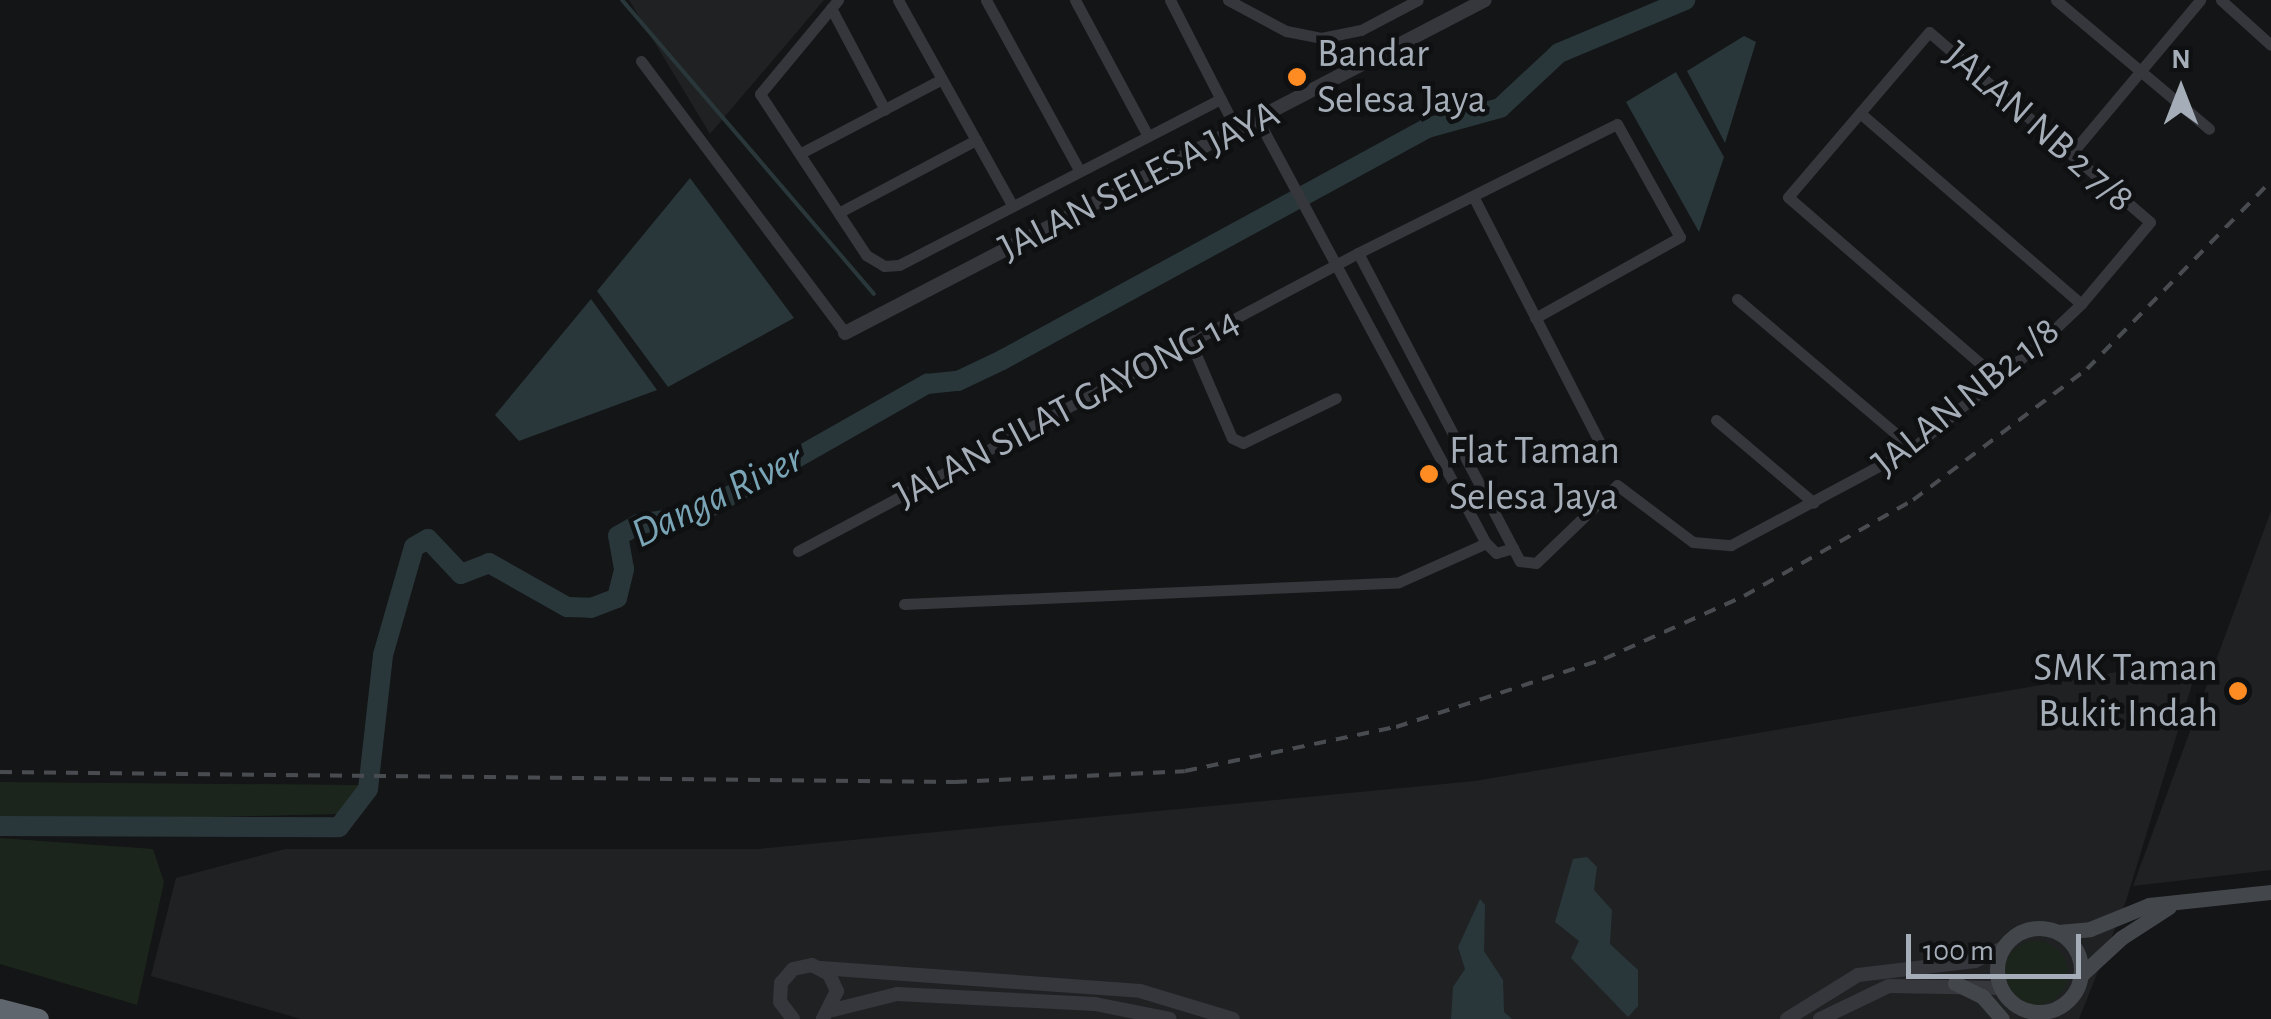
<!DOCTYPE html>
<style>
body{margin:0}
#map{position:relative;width:2271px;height:1019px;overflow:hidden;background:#141516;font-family:"Alegreya Sans",sans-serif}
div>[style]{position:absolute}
.built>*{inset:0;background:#202123}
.green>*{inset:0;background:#1c251c}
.round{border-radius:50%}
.water>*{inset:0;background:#29373b}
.stream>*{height:4px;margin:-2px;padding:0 2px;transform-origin:2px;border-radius:2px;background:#29373b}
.river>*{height:20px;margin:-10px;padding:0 10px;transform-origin:10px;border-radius:10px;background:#29373b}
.minor>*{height:11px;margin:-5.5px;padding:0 5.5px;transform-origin:5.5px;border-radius:5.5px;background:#35373c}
.tertiary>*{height:14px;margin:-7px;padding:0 7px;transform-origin:7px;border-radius:7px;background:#35373c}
.secondary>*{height:15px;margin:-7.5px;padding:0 7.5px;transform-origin:7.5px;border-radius:7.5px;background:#43474c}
.secondary>.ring{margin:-7.5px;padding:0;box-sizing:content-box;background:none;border:15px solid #43474c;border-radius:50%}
.motorway>*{height:20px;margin:-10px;padding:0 10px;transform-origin:10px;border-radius:10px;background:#60666d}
.rail>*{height:4px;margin-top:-2px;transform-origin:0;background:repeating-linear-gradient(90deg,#484c51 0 12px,transparent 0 22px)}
.dots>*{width:28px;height:28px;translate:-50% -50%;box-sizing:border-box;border:5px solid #0f1011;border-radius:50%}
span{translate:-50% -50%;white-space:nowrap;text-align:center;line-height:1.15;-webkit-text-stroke:9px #0f1011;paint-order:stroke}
.poi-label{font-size:40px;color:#a5aeb8}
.left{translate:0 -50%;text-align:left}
.right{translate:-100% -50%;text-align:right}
.street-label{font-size:40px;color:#a5aeb8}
.water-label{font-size:42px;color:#79a5b6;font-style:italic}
.north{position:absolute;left:2131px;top:40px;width:100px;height:100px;-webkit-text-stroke:8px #0f1011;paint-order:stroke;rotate:0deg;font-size:28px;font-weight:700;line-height:40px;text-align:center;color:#a5aeb8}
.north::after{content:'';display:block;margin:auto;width:35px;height:45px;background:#a5aeb8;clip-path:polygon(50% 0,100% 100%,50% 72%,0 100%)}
.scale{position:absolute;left:1906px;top:934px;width:175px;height:45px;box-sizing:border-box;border:5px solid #a5aeb8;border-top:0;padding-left:12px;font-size:30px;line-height:35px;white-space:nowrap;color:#a5aeb8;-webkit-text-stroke:8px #0f1011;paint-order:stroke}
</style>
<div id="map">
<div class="built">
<div style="clip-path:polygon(629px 0,824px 0,710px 134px)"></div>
<div style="clip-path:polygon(2271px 511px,2271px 870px,2133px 886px)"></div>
<div style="clip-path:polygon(2200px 658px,2126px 901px,2079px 1019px,301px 1019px,151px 976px,176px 878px,285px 849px,758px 849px,1475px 781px)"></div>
</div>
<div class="green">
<div style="clip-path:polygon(0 782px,359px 785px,340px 814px,119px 819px,0 818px)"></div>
<div style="clip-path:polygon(0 838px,153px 849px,164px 882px,137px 1005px,0 964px)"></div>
<div class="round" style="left:2004px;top:941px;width:64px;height:64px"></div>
</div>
<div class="water">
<div style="clip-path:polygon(1744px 36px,1756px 42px,1725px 143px,1687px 71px)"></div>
<div style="clip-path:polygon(1676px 72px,1724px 157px,1699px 232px,1626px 102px)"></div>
<div style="clip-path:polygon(690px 178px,794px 318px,668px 387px,597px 291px)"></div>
<div style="clip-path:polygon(591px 299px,657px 390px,519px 441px,495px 415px)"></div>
<div style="clip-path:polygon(1587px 857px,1597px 867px,1594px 890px,1612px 910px,1610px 944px,1638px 970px,1638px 1006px,1628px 1017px,1571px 958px,1579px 941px,1555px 922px,1573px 859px)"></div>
<div style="clip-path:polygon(1480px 899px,1485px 905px,1484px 951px,1503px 980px,1504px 1012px,1512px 1019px,1451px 1019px,1453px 987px,1465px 969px,1458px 947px)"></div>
</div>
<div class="stream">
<div style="left:622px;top:0;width:387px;rotate:49.4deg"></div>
</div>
<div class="river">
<div style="left:0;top:826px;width:339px;rotate:0.2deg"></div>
<div style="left:339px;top:827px;width:48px;rotate:-52.7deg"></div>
<div style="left:368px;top:789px;width:135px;rotate:-83.6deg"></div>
<div style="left:383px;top:655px;width:112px;rotate:-74deg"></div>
<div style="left:414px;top:547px;width:16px;rotate:-30deg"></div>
<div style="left:428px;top:539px;width:48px;rotate:46.7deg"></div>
<div style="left:461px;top:574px;width:30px;rotate:-21deg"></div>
<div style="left:489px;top:563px;width:90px;rotate:29.4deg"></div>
<div style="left:567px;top:607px;width:24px;rotate:2deg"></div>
<div style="left:591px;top:608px;width:28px;rotate:-21deg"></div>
<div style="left:617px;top:598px;width:30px;rotate:-76deg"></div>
<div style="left:624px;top:569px;width:34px;rotate:-100deg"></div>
<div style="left:618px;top:536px;width:24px;rotate:-30deg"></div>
<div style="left:639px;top:524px;width:58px;rotate:-9deg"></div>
<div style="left:696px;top:515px;width:266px;rotate:-29.6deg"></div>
<div style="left:927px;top:384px;width:31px;rotate:-6deg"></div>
<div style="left:958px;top:381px;width:49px;rotate:-25.5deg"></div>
<div style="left:1002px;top:360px;width:484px;rotate:-28.6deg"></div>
<div style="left:1427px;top:128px;width:76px;rotate:-15.3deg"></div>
<div style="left:1500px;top:108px;width:81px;rotate:-43deg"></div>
<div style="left:1559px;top:53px;width:137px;rotate:-22.8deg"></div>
</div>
<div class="minor">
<div style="left:838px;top:0;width:122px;rotate:129.7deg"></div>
<div style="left:760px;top:94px;width:193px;rotate:56.6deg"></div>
<div style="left:866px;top:255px;width:21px;rotate:31deg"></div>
<div style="left:884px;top:266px;width:15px;rotate:-4deg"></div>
<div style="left:899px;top:265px;width:362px;rotate:-27.3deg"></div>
<div style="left:898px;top:0;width:235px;rotate:60.9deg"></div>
<div style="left:986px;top:0;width:194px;rotate:61.3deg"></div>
<div style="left:1075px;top:0;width:154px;rotate:61.8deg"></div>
<div style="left:1170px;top:0;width:147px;rotate:62.9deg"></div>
<div style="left:1228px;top:0;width:66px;rotate:28.1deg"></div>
<div style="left:1286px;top:31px;width:36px;rotate:11deg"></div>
<div style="left:1321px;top:38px;width:41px;rotate:-11.3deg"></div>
<div style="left:1361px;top:30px;width:64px;rotate:-27.8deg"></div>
<div style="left:2056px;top:0;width:200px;rotate:40.1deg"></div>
<div style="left:2221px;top:0;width:67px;rotate:42deg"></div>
<div style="left:831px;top:8px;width:115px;rotate:62.1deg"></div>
<div style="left:641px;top:61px;width:340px;rotate:53.1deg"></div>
<div style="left:1860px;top:113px;width:292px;rotate:40.8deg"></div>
<div style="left:1258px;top:120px;width:481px;rotate:61.7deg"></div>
<div style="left:1486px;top:543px;width:14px;rotate:45deg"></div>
<div style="left:1496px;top:553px;width:18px;rotate:-16deg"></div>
<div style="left:801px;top:153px;width:159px;rotate:-27.7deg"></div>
<div style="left:2071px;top:154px;width:201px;rotate:-50deg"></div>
<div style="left:1473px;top:196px;width:298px;rotate:62.8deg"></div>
<div style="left:840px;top:212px;width:154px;rotate:-27.9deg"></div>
<div style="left:1358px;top:253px;width:289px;rotate:-26.5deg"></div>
<div style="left:1617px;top:124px;width:129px;rotate:60.9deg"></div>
<div style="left:1680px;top:237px;width:166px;rotate:150.8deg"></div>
<div style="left:1737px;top:299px;width:231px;rotate:40.3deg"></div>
<div style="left:1191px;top:343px;width:103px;rotate:66.7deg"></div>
<div style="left:1232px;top:438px;width:12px;rotate:24deg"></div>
<div style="left:1243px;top:443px;width:103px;rotate:-25.8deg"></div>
<div style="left:1716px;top:420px;width:128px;rotate:40.3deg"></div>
<div style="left:798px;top:551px;width:634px;rotate:-28.02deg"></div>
<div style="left:1358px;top:253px;width:348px;rotate:62.3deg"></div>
<div style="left:1520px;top:561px;width:16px;rotate:7deg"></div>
<div style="left:1536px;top:563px;width:112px;rotate:-43.9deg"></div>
<div style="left:1617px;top:485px;width:95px;rotate:36.9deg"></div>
<div style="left:1693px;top:542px;width:38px;rotate:5deg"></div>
<div style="left:1731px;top:545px;width:206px;rotate:-28.1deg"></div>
<div style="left:1913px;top:448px;width:57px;rotate:-40.1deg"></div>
<div style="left:1957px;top:411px;width:52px;rotate:-39.5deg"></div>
<div style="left:1997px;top:378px;width:55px;rotate:-39.1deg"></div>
<div style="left:2040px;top:343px;width:57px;rotate:-43.6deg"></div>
<div style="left:2081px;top:304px;width:107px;rotate:-49.9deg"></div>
<div style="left:2150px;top:222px;width:291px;rotate:-139.3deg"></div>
<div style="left:1929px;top:32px;width:217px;rotate:130.5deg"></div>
<div style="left:1788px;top:197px;width:276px;rotate:40.9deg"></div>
<div style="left:904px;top:604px;width:495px;rotate:-2.5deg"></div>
<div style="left:1399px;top:582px;width:95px;rotate:-24.1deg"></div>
</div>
<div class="tertiary">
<div style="left:845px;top:333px;width:721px;rotate:-27.49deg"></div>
<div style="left:821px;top:968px;width:320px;rotate:4.1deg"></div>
<div style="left:1140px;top:991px;width:97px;rotate:16.8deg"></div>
<div style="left:833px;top:1010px;width:66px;rotate:-14deg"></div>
<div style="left:897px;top:994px;width:198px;rotate:2.9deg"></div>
<div style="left:1095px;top:1004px;width:76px;rotate:11.3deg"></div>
<div style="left:793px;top:1019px;width:21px;rotate:-127deg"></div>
<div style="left:780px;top:1002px;width:19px;rotate:-87deg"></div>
<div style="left:781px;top:983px;width:18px;rotate:-49deg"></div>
<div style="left:793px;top:969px;width:19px;rotate:-12deg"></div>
<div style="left:812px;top:965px;width:19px;rotate:28deg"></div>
<div style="left:829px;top:974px;width:19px;rotate:65deg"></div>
<div style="left:837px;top:991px;width:31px;rotate:117deg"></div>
<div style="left:1787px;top:1019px;width:84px;rotate:-31.8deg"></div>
<div style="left:1858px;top:975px;width:118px;rotate:-6.8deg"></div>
<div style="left:1975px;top:961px;width:31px;rotate:-25deg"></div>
<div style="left:1820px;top:1019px;width:76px;rotate:-25.6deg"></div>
<div style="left:1889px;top:986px;width:112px;rotate:1deg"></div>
</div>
<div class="secondary">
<div class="ring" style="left:1997px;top:928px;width:69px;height:69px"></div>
<div style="left:2058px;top:932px;width:32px;rotate:-5deg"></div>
<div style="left:2090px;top:929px;width:64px;rotate:-22.1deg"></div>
<div style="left:2149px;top:905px;width:123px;rotate:-6.1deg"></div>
<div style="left:2080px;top:976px;width:56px;rotate:-42.8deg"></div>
<div style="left:2121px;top:938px;width:57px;rotate:-32.9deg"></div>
<div style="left:1955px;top:983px;width:30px;rotate:26deg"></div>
<div style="left:1982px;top:996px;width:30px;rotate:49deg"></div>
</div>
<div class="motorway">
<div style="left:0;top:1009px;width:40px;rotate:14.4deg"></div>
</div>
<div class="rail">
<div style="left:0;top:772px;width:955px;rotate:0.6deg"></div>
<div style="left:955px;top:782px;width:230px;rotate:-2.7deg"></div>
<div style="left:1185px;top:771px;width:216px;rotate:-11.8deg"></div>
<div style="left:1396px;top:727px;width:219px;rotate:-18.1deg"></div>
<div style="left:1604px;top:659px;width:154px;rotate:-24.2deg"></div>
<div style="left:1744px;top:596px;width:194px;rotate:-29.6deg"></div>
<div style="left:1913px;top:500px;width:218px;rotate:-37deg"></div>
<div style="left:2087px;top:369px;width:263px;rotate:-45.6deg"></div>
</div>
<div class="dots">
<div style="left:1297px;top:77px;background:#ff8b23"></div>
<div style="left:1429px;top:474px;background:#ff8b23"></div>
<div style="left:2238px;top:691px;background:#ff8b23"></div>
</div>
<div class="poi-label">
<span class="left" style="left:1317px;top:77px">Bandar<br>Selesa Jaya</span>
<span class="left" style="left:1449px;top:474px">Flat Taman<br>Selesa Jaya</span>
<span class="right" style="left:2218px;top:691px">SMK Taman<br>Bukit Indah</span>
</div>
<div class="street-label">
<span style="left:2039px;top:127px;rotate:41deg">JALAN NB 2 7/8</span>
<span style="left:1139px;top:181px;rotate:-27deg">JALAN SELESA JAYA</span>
<span style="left:1966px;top:397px;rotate:-39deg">JALAN NB2 1/8</span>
<span style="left:1067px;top:408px;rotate:-28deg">JALAN SILAT GAYONG 14</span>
</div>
<div class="water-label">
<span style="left:717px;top:496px;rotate:-26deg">Danga River</span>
</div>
<div class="north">N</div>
<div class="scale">100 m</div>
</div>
